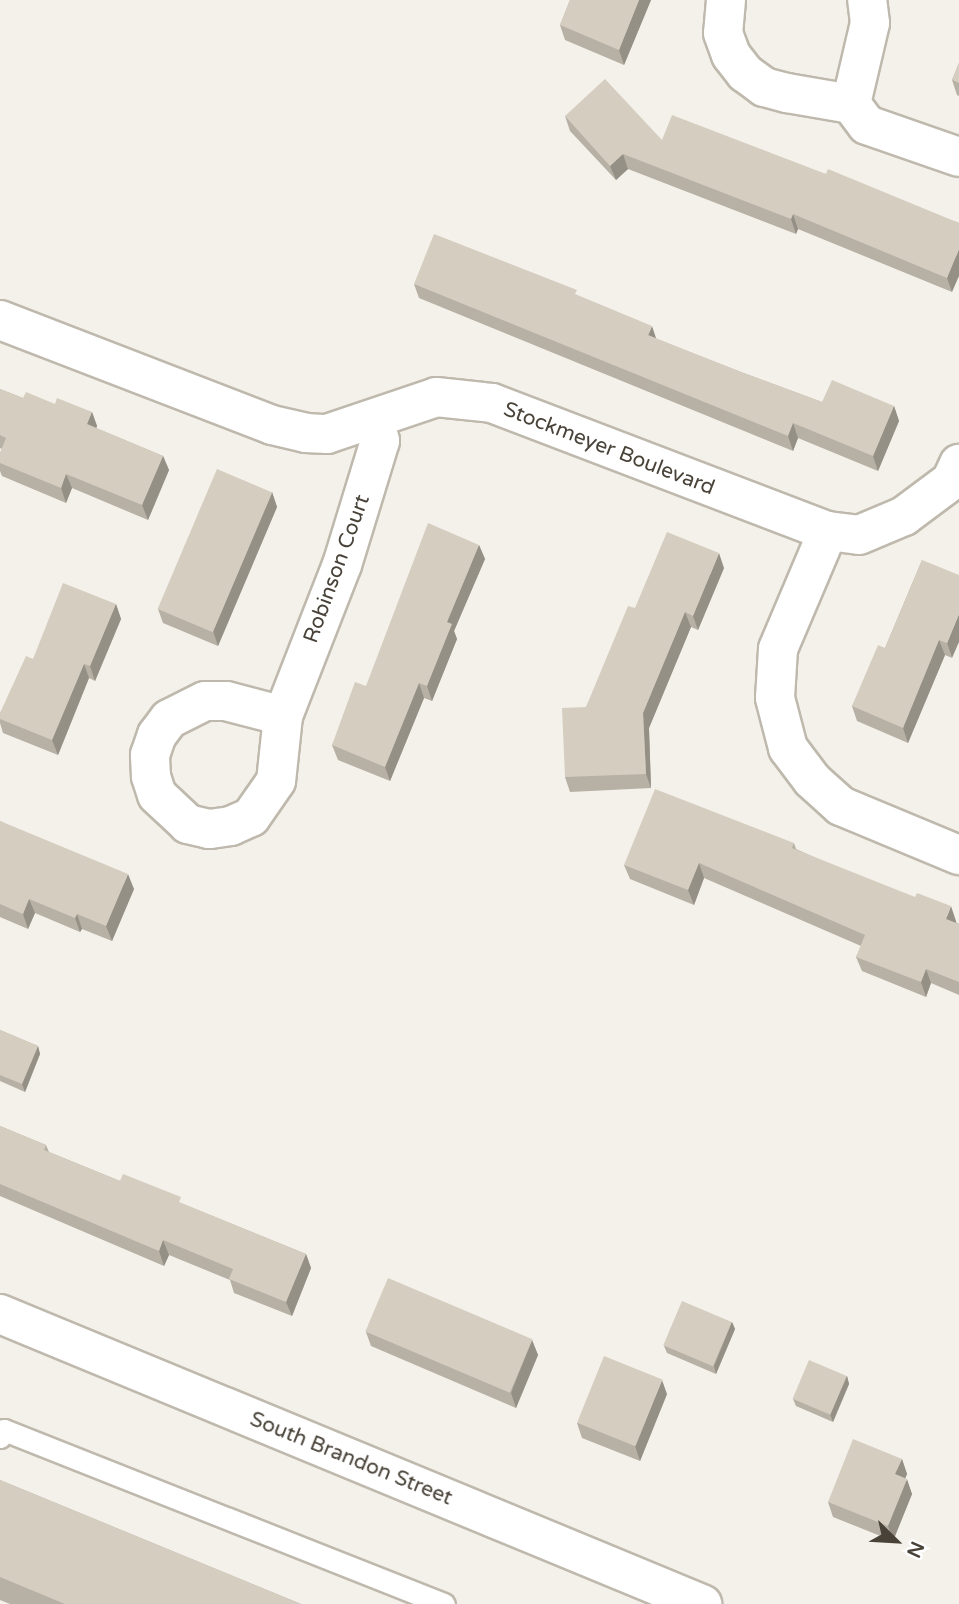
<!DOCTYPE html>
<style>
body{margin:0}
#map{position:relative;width:959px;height:1604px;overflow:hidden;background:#f4f1ea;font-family:"Varela Round",sans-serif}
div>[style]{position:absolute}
.roads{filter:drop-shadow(2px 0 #bfb9ad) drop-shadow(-2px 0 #bfb9ad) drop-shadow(0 2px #bfb9ad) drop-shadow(0 -2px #bfb9ad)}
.service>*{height:21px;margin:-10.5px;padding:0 10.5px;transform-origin:10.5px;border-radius:10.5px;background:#fff}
.minor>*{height:38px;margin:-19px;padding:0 19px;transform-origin:19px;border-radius:19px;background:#fff}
.wall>*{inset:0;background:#b7b0a5}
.shaded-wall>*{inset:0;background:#959086}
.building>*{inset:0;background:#d5cdc0;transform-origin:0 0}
span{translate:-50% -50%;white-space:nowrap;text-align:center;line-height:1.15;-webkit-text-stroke:6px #fff;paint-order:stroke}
.street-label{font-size:21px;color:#484238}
.north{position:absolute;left:861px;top:1506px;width:70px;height:70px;-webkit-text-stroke:5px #fff;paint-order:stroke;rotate:114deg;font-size:19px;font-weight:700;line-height:28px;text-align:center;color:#484238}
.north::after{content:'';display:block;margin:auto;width:24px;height:32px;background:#484238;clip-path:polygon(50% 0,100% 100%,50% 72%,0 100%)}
</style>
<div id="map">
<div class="roads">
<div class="service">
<div style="left:0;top:1437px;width:8px;rotate:-60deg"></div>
<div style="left:4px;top:1430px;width:473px;rotate:21.6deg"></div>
</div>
<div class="minor">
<div style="left:726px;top:0;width:33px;rotate:95deg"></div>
<div style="left:723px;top:33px;width:23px;rotate:70deg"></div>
<div style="left:731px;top:55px;width:23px;rotate:52deg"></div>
<div style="left:745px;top:73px;width:24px;rotate:36deg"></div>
<div style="left:764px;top:87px;width:24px;rotate:15deg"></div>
<div style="left:787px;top:93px;width:65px;rotate:9.8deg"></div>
<div style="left:851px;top:104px;width:83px;rotate:-76.8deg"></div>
<div style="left:870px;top:23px;width:23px;rotate:-97deg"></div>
<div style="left:851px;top:104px;width:26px;rotate:53deg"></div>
<div style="left:867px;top:125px;width:97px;rotate:19.2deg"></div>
<div style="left:0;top:320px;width:292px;rotate:21.1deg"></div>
<div style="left:272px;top:425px;width:35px;rotate:13deg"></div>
<div style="left:306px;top:433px;width:21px;rotate:3deg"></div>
<div style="left:327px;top:434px;width:115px;rotate:-18.7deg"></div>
<div style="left:436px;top:397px;width:56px;rotate:6.1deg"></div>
<div style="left:492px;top:403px;width:360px;rotate:20.9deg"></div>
<div style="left:828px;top:531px;width:31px;rotate:7deg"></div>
<div style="left:859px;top:535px;width:49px;rotate:-22.9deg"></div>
<div style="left:904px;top:516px;width:59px;rotate:-36.7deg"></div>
<div style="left:951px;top:481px;width:19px;rotate:-65deg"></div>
<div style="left:828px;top:531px;width:128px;rotate:113deg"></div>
<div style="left:778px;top:649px;width:49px;rotate:93.5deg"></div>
<div style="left:775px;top:698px;width:52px;rotate:75.4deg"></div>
<div style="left:788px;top:748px;width:40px;rotate:53deg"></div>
<div style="left:812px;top:780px;width:39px;rotate:42deg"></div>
<div style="left:841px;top:806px;width:128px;rotate:22.6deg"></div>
<div style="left:205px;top:701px;width:21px"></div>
<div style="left:226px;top:701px;width:59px;rotate:14.7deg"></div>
<div style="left:283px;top:716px;width:65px;rotate:96.1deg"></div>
<div style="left:276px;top:781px;width:44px;rotate:124.8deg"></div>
<div style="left:251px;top:817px;width:22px;rotate:156deg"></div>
<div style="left:231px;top:826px;width:22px;rotate:172deg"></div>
<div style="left:209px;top:829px;width:22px;rotate:-167deg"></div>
<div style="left:188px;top:824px;width:42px;rotate:-136.9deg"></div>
<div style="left:157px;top:795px;width:20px;rotate:-108deg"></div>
<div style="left:151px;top:776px;width:21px;rotate:-93deg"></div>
<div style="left:150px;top:755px;width:21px;rotate:-71deg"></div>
<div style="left:157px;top:735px;width:20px;rotate:-53deg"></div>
<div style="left:169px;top:719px;width:40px;rotate:-26.6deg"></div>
<div style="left:283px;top:716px;width:162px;rotate:-68.7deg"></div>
<div style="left:342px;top:565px;width:130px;rotate:-73deg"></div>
<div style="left:380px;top:441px;width:23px;rotate:-105deg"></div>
<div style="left:0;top:1314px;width:760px;rotate:22.45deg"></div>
</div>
</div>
<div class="wall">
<div style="clip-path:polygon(570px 0,651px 0,624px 65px,565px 40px,560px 25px)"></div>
<div style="clip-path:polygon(959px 63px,959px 96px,957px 95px,952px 80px)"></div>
<div style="clip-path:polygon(565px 116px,662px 140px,826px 174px,959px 223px,952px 292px,798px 229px,796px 234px,628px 169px,616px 180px,570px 131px)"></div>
<div style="clip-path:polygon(414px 284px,579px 296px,656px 339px,741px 372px,822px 402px,894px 406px,899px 421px,878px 471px,798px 438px,793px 451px,419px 298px)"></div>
<div style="clip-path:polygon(0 389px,23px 398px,92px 412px,97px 426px,96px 428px,163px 456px,169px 470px,148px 520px,72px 488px,66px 503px,2px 476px,0 471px,0 453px,2px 449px,0 448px)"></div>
<div style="clip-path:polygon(272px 492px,277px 507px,218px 646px,163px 623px,158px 609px)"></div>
<div style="clip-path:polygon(479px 545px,485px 559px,454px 631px,457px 639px,432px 701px,424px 698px,390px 781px,338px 760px,332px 745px,366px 686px)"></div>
<div style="clip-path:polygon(922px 560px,952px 658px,945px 655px,908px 743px,857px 721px,852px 706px,885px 648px)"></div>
<div style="clip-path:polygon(724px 568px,698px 630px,691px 627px,649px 728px,651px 788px,570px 792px,565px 777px,586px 707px,635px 608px)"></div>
<div style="clip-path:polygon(116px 604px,121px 619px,95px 681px,89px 678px,58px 755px,3px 733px,0 723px,0 713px,33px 659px)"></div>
<div style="clip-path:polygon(0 821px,134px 889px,112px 941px,82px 929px,80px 932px,35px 913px,28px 929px,0 917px)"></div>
<div style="clip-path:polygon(794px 843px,796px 849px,956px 921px,956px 922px,959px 924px,959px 995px,931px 983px,926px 997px,862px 971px,856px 957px,861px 946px,704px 878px,694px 905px,630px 879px,624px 865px)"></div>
<div style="clip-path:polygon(0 1030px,38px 1046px,40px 1054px,25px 1092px,0 1081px)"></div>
<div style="clip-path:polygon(0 1126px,46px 1145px,49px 1152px,120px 1181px,183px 1204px,306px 1254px,311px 1268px,292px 1316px,234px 1293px,230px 1280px,169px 1255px,164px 1266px,0 1196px)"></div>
<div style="clip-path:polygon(732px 1322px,735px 1329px,716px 1374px,667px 1353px,664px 1346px)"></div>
<div style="clip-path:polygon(366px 1332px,532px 1340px,538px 1355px,516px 1408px,371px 1346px)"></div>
<div style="clip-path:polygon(847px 1376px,849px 1384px,833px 1422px,796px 1406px,793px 1399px)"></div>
<div style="clip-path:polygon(667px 1394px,640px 1461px,582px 1438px,577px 1423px)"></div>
<div style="clip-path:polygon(902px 1459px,907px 1474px,905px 1478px,912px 1494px,893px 1541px,833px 1517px,828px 1502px)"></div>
<div style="clip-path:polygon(0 1480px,301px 1604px,10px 1604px,0 1600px)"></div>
</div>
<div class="shaded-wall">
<div style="clip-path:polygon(639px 0,651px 0,624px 65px,619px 50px)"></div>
<div style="clip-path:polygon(623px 154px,628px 169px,616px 180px,610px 166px)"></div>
<div style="clip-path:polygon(793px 214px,798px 229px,796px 234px,791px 219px)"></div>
<div style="clip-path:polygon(959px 249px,959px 276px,952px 292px,947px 278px)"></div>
<div style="clip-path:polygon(652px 326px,657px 341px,648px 335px)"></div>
<div style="clip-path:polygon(894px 406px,899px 421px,878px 471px,873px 456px)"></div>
<div style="clip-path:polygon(92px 412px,97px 426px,92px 439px,87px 424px)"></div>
<div style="clip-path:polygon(793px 423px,798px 438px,793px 451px,788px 436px)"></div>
<div style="clip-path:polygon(163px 456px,169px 470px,148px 520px,142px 505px)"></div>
<div style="clip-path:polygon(66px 474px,72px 488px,66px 503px,61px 488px)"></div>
<div style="clip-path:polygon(272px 492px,277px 507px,218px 646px,213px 631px)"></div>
<div style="clip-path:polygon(479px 545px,485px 559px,454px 631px,457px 639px,432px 701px,427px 686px,447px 622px)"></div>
<div style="clip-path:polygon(719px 553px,724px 568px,698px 630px,693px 616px)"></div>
<div style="clip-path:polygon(116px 604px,121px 619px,95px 681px,90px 666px)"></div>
<div style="clip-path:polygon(685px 612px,691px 627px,649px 728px,651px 788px,646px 774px,643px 713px)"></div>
<div style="clip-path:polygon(959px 614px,959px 642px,952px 658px,947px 643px)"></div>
<div style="clip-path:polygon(939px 640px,945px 655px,908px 743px,903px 728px)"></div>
<div style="clip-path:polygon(84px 664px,89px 678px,58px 755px,52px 740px)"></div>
<div style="clip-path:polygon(419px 683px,424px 698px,390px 781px,385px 767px)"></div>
<div style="clip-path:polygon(699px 863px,704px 878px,694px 905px,688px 890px)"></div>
<div style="clip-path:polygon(128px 874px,134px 889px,112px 941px,106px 926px)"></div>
<div style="clip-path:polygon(29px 899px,35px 913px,28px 929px,23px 914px)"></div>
<div style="clip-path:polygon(951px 906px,956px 921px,952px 933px,946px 919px)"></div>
<div style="clip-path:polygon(77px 914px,82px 929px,80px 932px,75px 918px)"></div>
<div style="clip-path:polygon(926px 969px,931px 983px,926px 997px,921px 982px)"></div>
<div style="clip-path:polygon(38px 1046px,40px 1054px,25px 1092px,22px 1084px)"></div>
<div style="clip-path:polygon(163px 1240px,169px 1255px,164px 1266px,159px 1251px)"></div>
<div style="clip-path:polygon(306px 1254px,311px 1268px,292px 1316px,286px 1302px)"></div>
<div style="clip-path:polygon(732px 1322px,735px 1329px,716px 1374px,714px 1366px)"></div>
<div style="clip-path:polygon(532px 1340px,538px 1355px,516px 1408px,511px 1393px)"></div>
<div style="clip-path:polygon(847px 1376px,849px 1384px,833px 1422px,830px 1414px)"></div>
<div style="clip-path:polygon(662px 1380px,667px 1394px,640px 1461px,635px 1446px)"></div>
<div style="clip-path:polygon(902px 1459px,907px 1474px,901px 1489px,895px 1474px)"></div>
<div style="clip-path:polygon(907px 1479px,912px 1494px,893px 1541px,888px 1526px)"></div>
</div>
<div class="building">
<div style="clip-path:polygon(570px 0,639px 0,619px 50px,560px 25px)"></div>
<div style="clip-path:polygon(959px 63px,959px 83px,952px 80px)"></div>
<div style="clip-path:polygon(605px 79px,662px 140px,672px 115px,826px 174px,828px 169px,959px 223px,959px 249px,947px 278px,793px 214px,791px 219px,623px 154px,610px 166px,565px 116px)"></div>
<div style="clip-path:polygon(434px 234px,577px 290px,575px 294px,652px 326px,648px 335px,741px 372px,822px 402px,832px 380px,894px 406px,873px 456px,793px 423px,788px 436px,414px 284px)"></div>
<div style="clip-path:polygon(0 389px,23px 398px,26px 392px,55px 404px,57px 398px,92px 412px,87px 424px,163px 456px,142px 505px,66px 474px,61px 488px,0 463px,0 453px,6px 438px,0 435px)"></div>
<div style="left:217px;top:469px;width:60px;height:152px;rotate:23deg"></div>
<div style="clip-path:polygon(428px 523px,479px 545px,447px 622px,452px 624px,427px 686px,419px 683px,385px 767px,332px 745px,355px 682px,366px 686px)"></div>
<div style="clip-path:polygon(667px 532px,719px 553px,693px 616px,685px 612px,643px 713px,646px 774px,565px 777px,562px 708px,586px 707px,628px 606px,635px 608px)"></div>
<div style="clip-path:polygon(922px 560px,959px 575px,959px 614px,947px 643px,939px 640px,903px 728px,852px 706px,878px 645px,885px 648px)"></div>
<div style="clip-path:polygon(63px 583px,116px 604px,90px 666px,84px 664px,52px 740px,0 719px,0 713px,26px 656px,33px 659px)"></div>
<div style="clip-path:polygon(655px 789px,794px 843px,792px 848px,915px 897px,917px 893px,951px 906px,946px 919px,959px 924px,959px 982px,926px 969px,921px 982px,856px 957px,865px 935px,699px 863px,688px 890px,624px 865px)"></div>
<div style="clip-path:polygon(0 821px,128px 874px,106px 926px,77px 914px,75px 918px,29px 899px,23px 914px,0 904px)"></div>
<div style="clip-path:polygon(0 1030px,38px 1046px,22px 1084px,0 1075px)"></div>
<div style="clip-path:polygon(0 1126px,46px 1145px,44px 1150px,120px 1181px,123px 1174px,181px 1197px,179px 1202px,306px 1254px,286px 1302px,229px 1279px,233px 1269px,163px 1240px,159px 1251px,0 1184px)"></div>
<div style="left:388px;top:1278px;width:157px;height:58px;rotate:23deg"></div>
<div style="left:682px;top:1301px;width:54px;height:48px;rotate:23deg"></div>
<div style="left:604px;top:1356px;width:63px;height:72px;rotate:22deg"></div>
<div style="left:809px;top:1360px;width:41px;height:42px;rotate:23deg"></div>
<div style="clip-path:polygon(853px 1439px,902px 1459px,895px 1474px,907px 1479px,888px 1526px,828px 1502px)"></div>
<div style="clip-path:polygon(0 1480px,301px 1604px,65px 1604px,0 1577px)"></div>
</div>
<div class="street-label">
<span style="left:609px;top:449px;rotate:21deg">Stockmeyer Boulevard</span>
<span style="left:337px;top:569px;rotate:-70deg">Robinson Court</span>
<span style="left:351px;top:1459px;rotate:22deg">South Brandon Street</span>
</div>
<div class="north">N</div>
</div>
